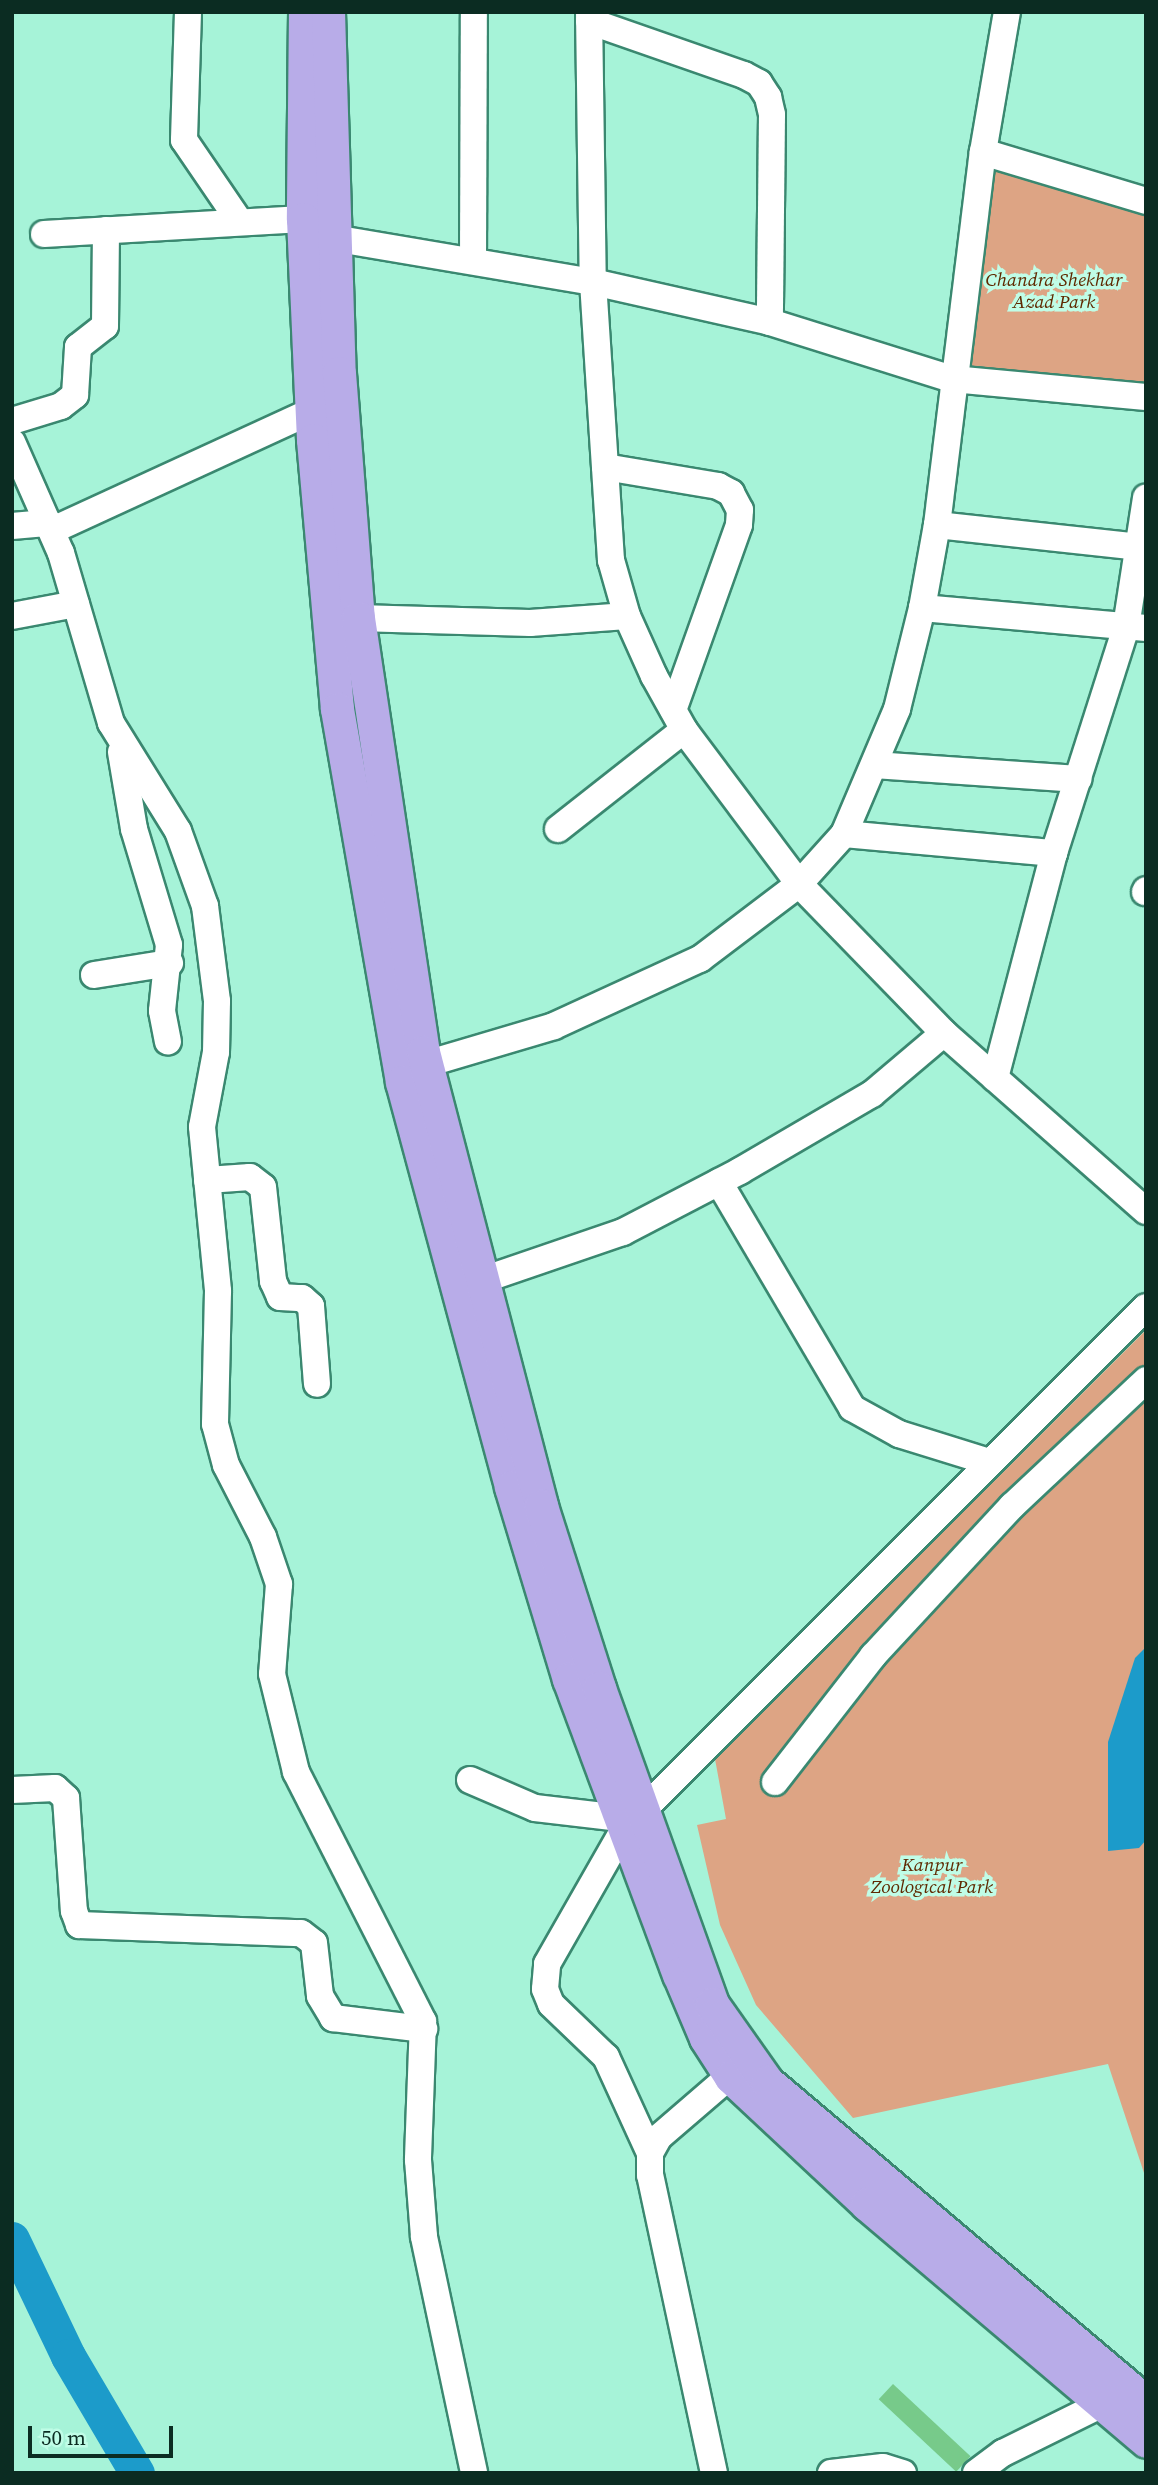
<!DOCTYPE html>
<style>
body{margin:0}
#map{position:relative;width:1158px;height:2485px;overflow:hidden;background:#a6f3d8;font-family:"Source Serif 4",serif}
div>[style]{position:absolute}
.green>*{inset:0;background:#dda484}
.water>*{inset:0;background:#1c9bca}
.river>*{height:35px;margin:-17.5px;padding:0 17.5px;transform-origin:17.5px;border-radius:17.5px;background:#1c9bca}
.building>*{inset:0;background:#77ca8a;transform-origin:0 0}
.roads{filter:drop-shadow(2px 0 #3a8870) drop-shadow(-2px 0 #3a8870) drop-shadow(0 2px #3a8870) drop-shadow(0 -2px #3a8870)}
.minor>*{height:26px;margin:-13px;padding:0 13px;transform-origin:13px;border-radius:13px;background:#fff}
.major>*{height:33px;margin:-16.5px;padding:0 16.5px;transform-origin:16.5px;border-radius:16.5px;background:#b8ace8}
span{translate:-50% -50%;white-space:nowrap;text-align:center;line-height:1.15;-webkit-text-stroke:7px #c0fde7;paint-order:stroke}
.park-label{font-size:19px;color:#5f2901;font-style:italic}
.frame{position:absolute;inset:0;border:14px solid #0b2c22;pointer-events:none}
.scale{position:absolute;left:28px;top:2426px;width:145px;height:32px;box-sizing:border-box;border:4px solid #0b2c22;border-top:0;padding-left:9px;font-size:21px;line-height:24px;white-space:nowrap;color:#0b2c22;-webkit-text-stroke:5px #c0fde7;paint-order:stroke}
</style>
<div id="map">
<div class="green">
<div style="clip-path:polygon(973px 149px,1146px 202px,1146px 397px,955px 380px)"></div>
<div style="clip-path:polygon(1146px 1330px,1146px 2179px,1108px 2064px,853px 2118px,756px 2005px,720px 1925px,697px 1825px,726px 1819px,715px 1759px)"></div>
</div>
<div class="water">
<div style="clip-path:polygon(1146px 1647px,1146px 1840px,1139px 1848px,1108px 1851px,1108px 1742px,1135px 1658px)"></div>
</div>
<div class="river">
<div style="left:12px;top:2239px;width:130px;rotate:64.4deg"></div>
<div style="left:68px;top:2356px;width:136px;rotate:59.5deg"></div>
</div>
<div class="building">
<div style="left:893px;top:2384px;width:106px;height:21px;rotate:43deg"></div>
</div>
<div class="roads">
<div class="minor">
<div style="left:188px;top:12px;width:128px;rotate:91.8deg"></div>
<div style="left:184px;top:140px;width:99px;rotate:55.7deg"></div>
<div style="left:589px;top:12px;width:270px;rotate:89.2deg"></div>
<div style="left:593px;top:282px;width:279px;rotate:86.3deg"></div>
<div style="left:611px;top:560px;width:58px;rotate:74.1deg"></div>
<div style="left:627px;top:616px;width:66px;rotate:65.8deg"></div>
<div style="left:654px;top:676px;width:62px;rotate:60.9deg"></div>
<div style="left:684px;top:730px;width:192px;rotate:53.2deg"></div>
<div style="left:799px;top:884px;width:208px;rotate:45.8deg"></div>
<div style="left:944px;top:1033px;width:269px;rotate:41.4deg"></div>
<div style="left:589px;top:21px;width:164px;rotate:19.2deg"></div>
<div style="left:744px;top:75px;width:17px;rotate:28deg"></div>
<div style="left:759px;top:83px;width:17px;rotate:57deg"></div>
<div style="left:768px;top:97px;width:18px;rotate:77deg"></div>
<div style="left:772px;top:115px;width:207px;rotate:90.6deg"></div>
<div style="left:983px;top:152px;width:170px;rotate:16.7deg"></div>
<div style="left:44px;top:234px;width:259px;rotate:-3.3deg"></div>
<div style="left:333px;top:238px;width:264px;rotate:9.6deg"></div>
<div style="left:593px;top:282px;width:181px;rotate:12.7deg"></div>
<div style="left:770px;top:322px;width:191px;rotate:17.4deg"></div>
<div style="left:952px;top:379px;width:195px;rotate:5.3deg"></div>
<div style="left:473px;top:260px;width:248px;rotate:-89.8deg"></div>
<div style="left:12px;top:421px;width:51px;rotate:-17deg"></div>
<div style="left:61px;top:406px;width:18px;rotate:-38deg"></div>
<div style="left:75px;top:395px;width:48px;rotate:-86.4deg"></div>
<div style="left:78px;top:347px;width:34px;rotate:-38deg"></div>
<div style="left:105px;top:326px;width:96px;rotate:-89.4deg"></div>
<div style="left:12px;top:442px;width:121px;rotate:66.2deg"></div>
<div style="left:61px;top:553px;width:177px;rotate:73.6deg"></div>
<div style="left:111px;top:723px;width:127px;rotate:58.2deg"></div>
<div style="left:178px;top:831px;width:80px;rotate:70.2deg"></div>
<div style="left:205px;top:906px;width:96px;rotate:82.8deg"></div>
<div style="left:217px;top:1001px;width:51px;rotate:91.1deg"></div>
<div style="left:216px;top:1052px;width:76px;rotate:100.6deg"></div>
<div style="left:202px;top:1127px;width:165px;rotate:84.4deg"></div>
<div style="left:218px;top:1291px;width:133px;rotate:91.3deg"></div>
<div style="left:215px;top:1424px;width:42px;rotate:75deg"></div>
<div style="left:226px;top:1465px;width:81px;rotate:62.8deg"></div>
<div style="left:263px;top:1537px;width:50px;rotate:71.2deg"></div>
<div style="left:279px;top:1584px;width:90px;rotate:94.4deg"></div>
<div style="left:272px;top:1674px;width:101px;rotate:76.2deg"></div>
<div style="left:296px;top:1772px;width:280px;rotate:63deg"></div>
<div style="left:423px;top:2021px;width:139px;rotate:92.1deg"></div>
<div style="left:418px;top:2160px;width:77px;rotate:85.5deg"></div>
<div style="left:424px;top:2237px;width:241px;rotate:78deg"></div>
<div style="left:605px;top:467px;width:115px;rotate:9.5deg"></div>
<div style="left:718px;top:486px;width:15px;rotate:28deg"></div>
<div style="left:731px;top:493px;width:19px;rotate:62deg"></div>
<div style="left:740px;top:510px;width:15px;rotate:94deg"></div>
<div style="left:739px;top:525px;width:196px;rotate:109.6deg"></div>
<div style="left:937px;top:525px;width:204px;rotate:6.2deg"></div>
<div style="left:12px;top:526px;width:37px;rotate:-5deg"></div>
<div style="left:53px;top:530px;width:285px;rotate:-24.7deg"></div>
<div style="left:922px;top:608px;width:225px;rotate:5.1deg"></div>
<div style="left:12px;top:616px;width:65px;rotate:-10.6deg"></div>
<div style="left:358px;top:618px;width:172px;rotate:1.7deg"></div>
<div style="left:530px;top:623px;width:97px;rotate:-4.1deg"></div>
<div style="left:121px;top:752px;width:78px;rotate:80.4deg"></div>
<div style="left:134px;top:829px;width:121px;rotate:73.2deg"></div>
<div style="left:169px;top:945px;width:66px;rotate:96.1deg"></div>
<div style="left:162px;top:1011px;width:31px;rotate:79deg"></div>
<div style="left:874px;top:765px;width:205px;rotate:3.9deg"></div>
<div style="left:558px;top:829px;width:160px;rotate:-38.2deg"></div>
<div style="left:844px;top:834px;width:211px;rotate:5.2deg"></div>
<div style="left:1145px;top:892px;width:2px;rotate:-63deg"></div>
<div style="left:94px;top:975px;width:77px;rotate:-9deg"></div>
<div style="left:409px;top:1069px;width:151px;rotate:-16.5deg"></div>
<div style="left:554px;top:1026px;width:161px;rotate:-24.7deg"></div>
<div style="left:700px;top:959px;width:124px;rotate:-37.1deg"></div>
<div style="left:799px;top:884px;width:67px;rotate:-48deg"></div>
<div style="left:844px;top:834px;width:136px;rotate:-67deg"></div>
<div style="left:897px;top:709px;width:104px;rotate:-76.1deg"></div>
<div style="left:922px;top:608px;width:84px;rotate:-79.8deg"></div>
<div style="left:937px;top:525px;width:376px;rotate:-83deg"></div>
<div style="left:983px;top:152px;width:142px;rotate:-80.3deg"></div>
<div style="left:995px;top:1078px;width:233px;rotate:-75.3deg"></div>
<div style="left:1054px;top:853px;width:237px;rotate:-72.3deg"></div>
<div style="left:1126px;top:627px;width:131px;rotate:-81.2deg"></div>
<div style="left:207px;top:1180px;width:43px;rotate:-4deg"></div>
<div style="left:250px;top:1177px;width:16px;rotate:38deg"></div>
<div style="left:263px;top:1187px;width:95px;rotate:83.9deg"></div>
<div style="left:273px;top:1281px;width:17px;rotate:66deg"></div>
<div style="left:280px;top:1297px;width:22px;rotate:3deg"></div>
<div style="left:302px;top:1298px;width:12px;rotate:42deg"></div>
<div style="left:311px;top:1306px;width:78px;rotate:85.6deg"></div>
<div style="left:719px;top:1182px;width:262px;rotate:59.5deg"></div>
<div style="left:852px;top:1408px;width:54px;rotate:29deg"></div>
<div style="left:899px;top:1434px;width:94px;rotate:17.3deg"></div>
<div style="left:465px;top:1286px;width:167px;rotate:-18.9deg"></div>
<div style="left:623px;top:1232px;width:132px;rotate:-27.5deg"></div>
<div style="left:740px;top:1171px;width:153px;rotate:-30.3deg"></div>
<div style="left:872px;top:1094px;width:94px;rotate:-40.3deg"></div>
<div style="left:470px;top:1780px;width:71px;rotate:23.3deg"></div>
<div style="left:535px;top:1808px;width:86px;rotate:6.7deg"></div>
<div style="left:775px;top:1782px;width:160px;rotate:-52.1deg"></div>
<div style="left:873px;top:1656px;width:205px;rotate:-47.2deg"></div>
<div style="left:1012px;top:1506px;width:184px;rotate:-43.2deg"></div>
<div style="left:12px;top:1790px;width:43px;rotate:-2.7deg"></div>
<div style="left:55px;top:1788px;width:15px;rotate:42deg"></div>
<div style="left:66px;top:1798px;width:113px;rotate:86deg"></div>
<div style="left:74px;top:1911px;width:15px;rotate:70deg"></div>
<div style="left:79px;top:1925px;width:222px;rotate:2.1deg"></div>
<div style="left:301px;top:1933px;width:16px;rotate:38deg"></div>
<div style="left:314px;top:1943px;width:53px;rotate:83.5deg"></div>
<div style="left:320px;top:1996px;width:26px;rotate:59deg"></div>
<div style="left:333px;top:2018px;width:92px;rotate:6.9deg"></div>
<div style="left:650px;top:2153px;width:106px;rotate:-114.6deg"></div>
<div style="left:606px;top:2057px;width:76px;rotate:-136.1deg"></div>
<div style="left:551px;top:2004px;width:16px;rotate:-112deg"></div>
<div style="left:545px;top:1989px;width:25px;rotate:-85deg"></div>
<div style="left:547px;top:1964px;width:155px;rotate:-60.3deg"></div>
<div style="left:624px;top:1829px;width:738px;rotate:-45deg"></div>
<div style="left:714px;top:2473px;width:305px;rotate:-102.1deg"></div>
<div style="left:650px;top:2175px;width:22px;rotate:-90deg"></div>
<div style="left:650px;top:2153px;width:18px;rotate:-61deg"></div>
<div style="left:659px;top:2137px;width:112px;rotate:-40.7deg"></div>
<div style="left:831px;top:2473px;width:52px;rotate:-6.6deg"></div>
<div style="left:883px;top:2467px;width:21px;rotate:17deg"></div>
<div style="left:976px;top:2473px;width:34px;rotate:-37deg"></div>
<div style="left:1003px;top:2453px;width:110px;rotate:-26.3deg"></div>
</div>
<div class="major">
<div style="left:305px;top:12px;width:207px;rotate:90.6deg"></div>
<div style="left:303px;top:219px;width:221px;rotate:87.4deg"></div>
<div style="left:313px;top:440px;width:270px;rotate:84.9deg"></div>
<div style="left:337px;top:709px;width:379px;rotate:80.1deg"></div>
<div style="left:402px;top:1082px;width:419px;rotate:74.9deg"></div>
<div style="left:511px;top:1487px;width:201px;rotate:73.2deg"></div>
<div style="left:569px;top:1679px;width:315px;rotate:69.6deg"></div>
<div style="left:679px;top:1974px;width:69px;rotate:67.1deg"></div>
<div style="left:706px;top:2038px;width:46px;rotate:57.3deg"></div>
<div style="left:731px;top:2077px;width:186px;rotate:43deg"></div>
<div style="left:867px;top:2204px;width:366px;rotate:40.3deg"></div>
<div style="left:328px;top:12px;width:361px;rotate:88.3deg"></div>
<div style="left:339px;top:373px;width:246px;rotate:85.6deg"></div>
<div style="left:358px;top:618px;width:439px;rotate:81.5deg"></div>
<div style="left:423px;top:1052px;width:469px;rotate:75.4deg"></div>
<div style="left:541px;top:1506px;width:191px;rotate:72.3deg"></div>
<div style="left:599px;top:1688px;width:336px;rotate:70.3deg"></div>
<div style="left:712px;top:2004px;width:95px;rotate:54.8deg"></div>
<div style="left:767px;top:2082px;width:496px;rotate:40.2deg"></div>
</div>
</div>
<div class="park-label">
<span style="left:1054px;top:291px">Chandra Shekhar<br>Azad Park</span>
<span style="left:932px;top:1876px">Kanpur<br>Zoological Park</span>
</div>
<div class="frame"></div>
<div class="scale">50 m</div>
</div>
